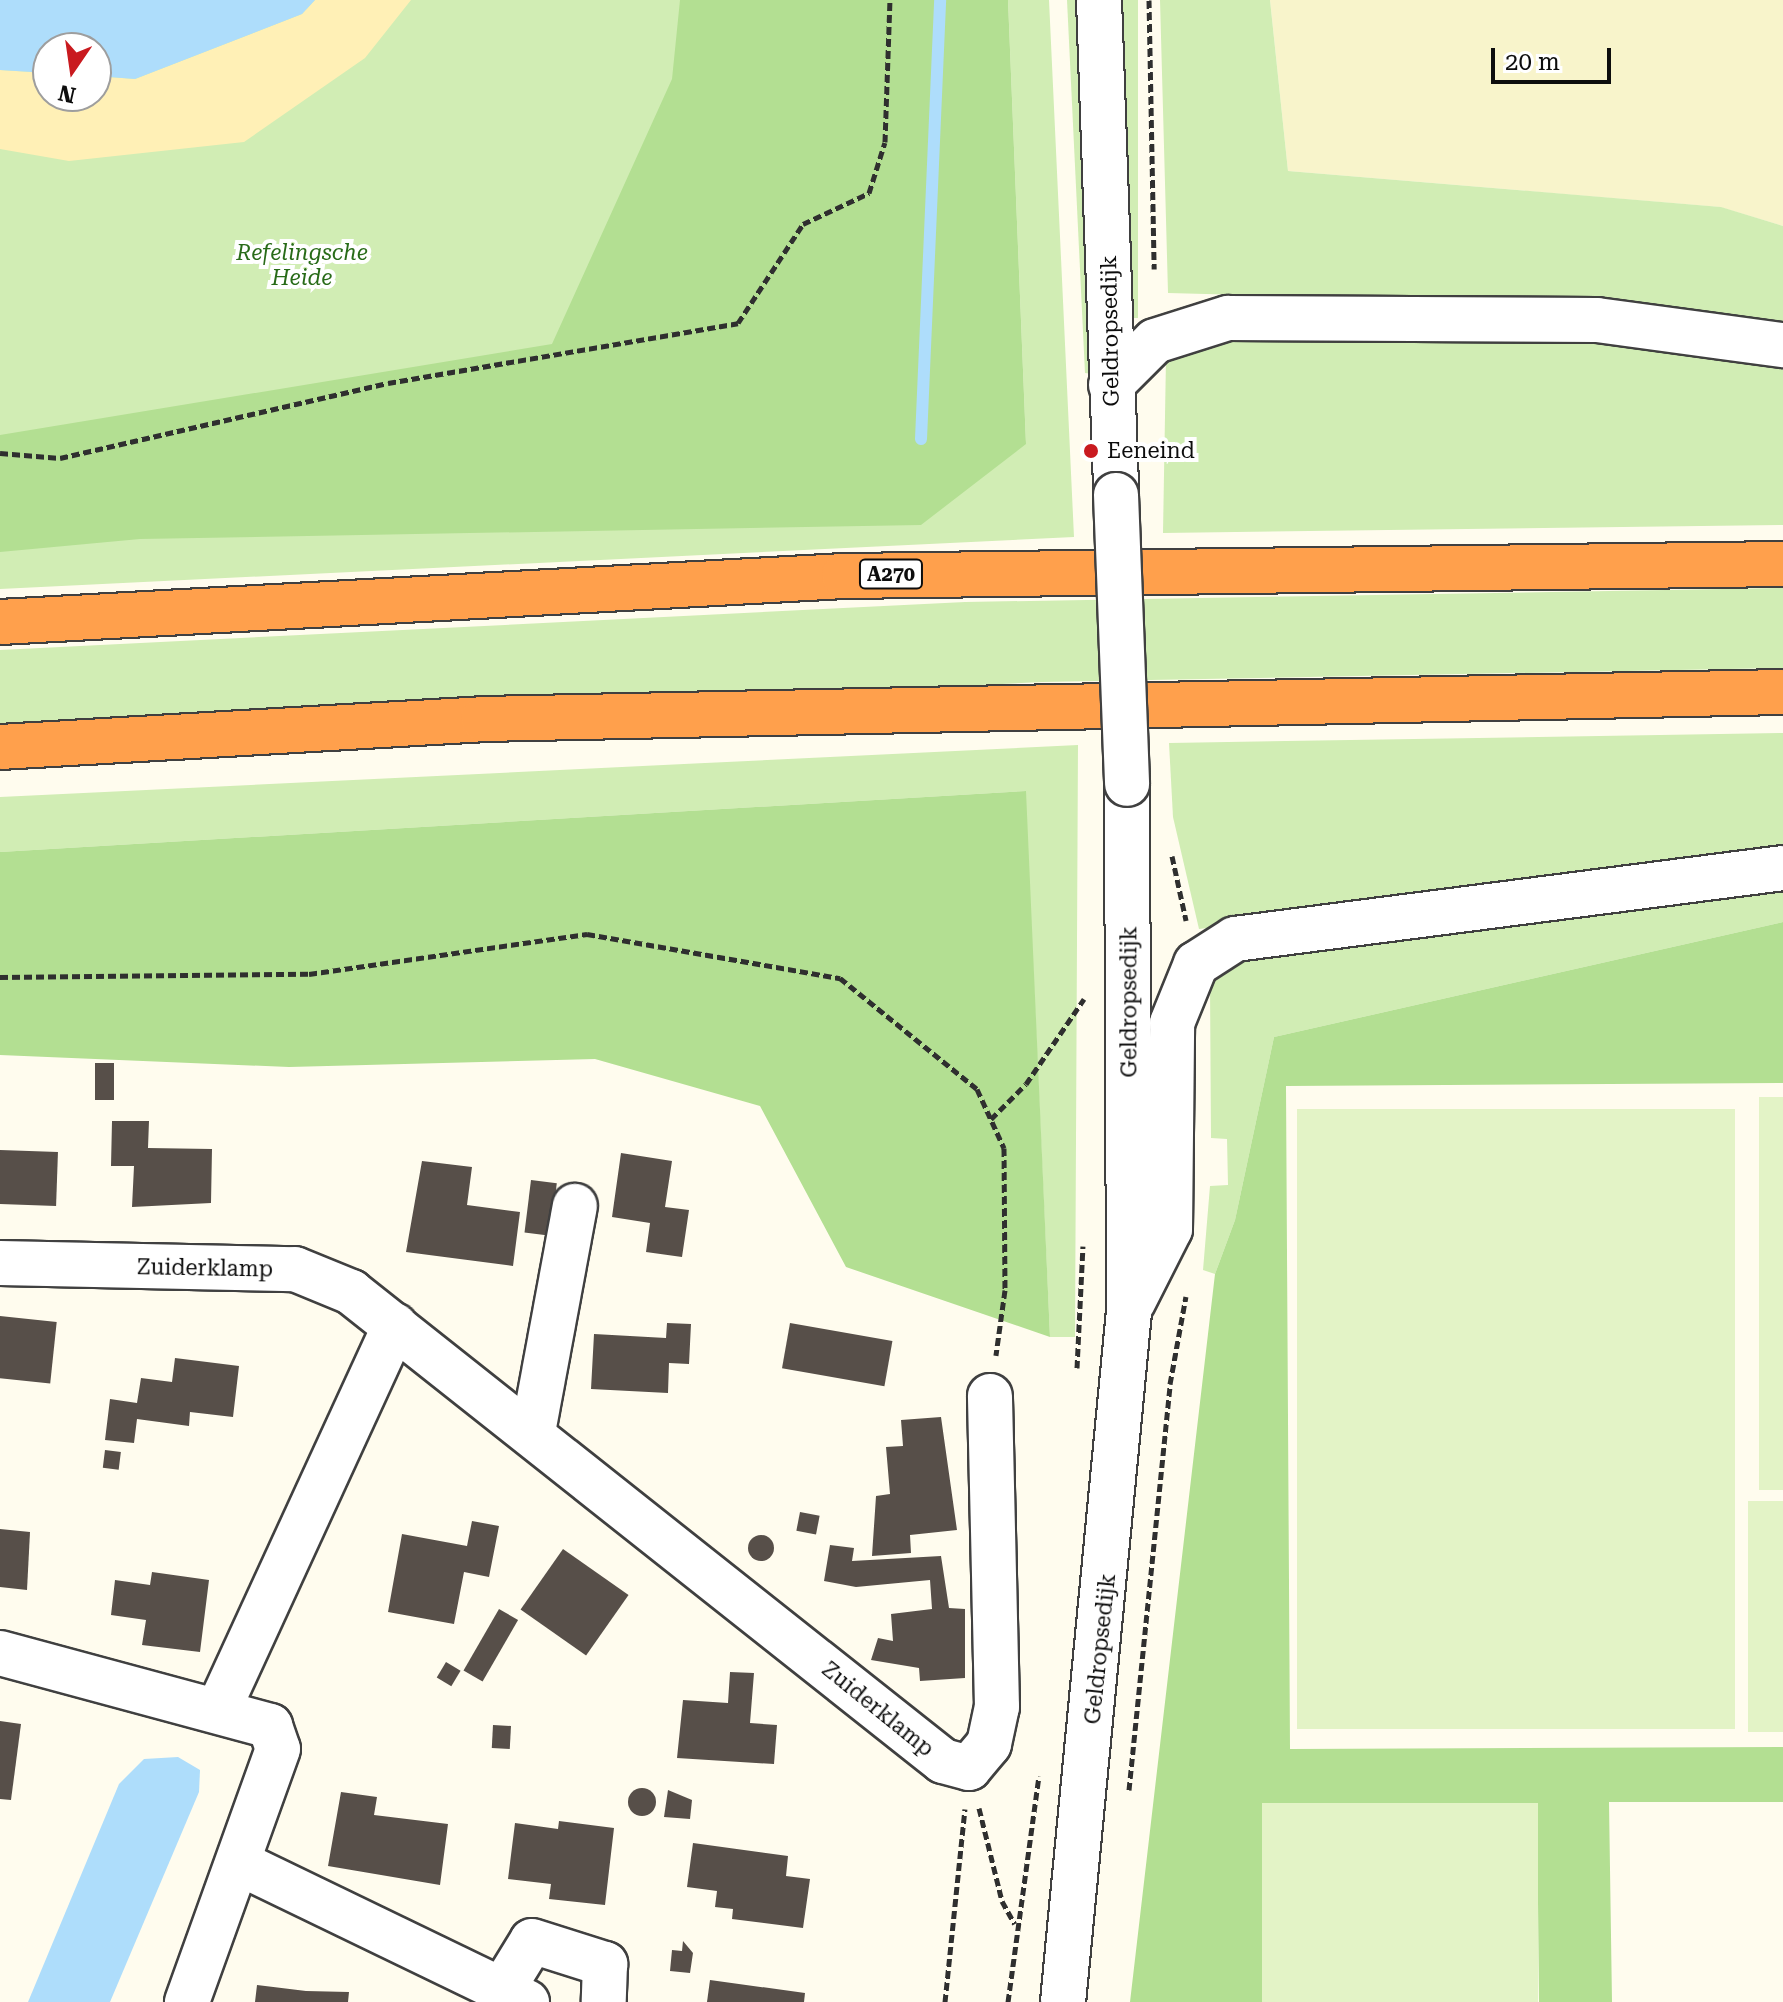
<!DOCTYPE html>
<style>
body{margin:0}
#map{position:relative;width:1783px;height:2002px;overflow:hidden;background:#fffcee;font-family:"Roboto Serif",serif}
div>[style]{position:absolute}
.farmland>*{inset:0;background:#f8f4cb}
.green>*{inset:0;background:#d1edb4;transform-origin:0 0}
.forest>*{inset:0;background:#b3df92}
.sand>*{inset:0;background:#fff0b6}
.pitch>*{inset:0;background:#e3f3c6;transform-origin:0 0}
.water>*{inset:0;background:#aeddfb}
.stream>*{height:12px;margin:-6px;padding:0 6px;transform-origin:6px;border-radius:6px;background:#aeddfb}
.building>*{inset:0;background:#574f49;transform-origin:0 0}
.round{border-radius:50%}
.path>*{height:5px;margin-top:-2.5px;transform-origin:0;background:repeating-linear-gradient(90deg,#2f2f2f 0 8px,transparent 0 12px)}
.roads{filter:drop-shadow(2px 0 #404040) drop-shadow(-2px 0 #404040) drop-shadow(0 2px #404040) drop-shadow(0 -2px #404040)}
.minor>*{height:44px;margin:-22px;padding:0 22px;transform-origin:22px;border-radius:22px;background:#fff}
.highway>*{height:44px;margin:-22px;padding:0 22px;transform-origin:22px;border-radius:22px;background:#ffa04c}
.bridges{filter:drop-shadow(2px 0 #404040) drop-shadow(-2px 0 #404040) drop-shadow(0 2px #404040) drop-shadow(0 -2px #404040)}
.minor-bridge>*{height:44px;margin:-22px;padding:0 22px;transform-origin:22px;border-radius:22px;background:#fff}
.dots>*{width:22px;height:22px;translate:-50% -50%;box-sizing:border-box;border:4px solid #fff;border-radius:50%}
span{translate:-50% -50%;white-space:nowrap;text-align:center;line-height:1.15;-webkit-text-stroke:8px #fff;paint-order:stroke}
.shield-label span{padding:2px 6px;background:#fff;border:2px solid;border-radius:6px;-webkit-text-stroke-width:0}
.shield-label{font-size:20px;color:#0d0d0d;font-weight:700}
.park-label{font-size:22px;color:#286b18;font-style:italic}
.street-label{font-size:22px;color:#0d0d0d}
.poi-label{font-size:22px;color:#0d0d0d}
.left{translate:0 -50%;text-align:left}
.north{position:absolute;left:32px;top:32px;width:80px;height:80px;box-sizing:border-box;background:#fff;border:2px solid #9e9e9e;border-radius:50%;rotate:193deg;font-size:22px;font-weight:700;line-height:32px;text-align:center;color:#0d0d0d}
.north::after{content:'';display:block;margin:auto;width:28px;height:36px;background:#c91a1f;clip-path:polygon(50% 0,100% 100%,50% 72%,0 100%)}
.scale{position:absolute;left:1491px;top:48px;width:120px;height:36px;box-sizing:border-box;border:4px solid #0d0d0d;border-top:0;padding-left:10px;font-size:24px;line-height:28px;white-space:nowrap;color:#0d0d0d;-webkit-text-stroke:6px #fff;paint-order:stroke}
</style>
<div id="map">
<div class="farmland">
<div style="clip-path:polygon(1270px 0,1783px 0,1783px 226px,1720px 207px,1288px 171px)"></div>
</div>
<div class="green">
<div style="clip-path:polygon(evenodd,0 0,910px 0,1026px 444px,1008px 0,1049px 0,1074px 537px,0 589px,0 0,48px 48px,96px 48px,96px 96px,48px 96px,48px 48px)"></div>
<div style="clip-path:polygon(1067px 0,1078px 0,1093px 374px,1085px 373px)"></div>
<div style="left:1122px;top:0;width:16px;height:318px"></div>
<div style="clip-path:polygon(1160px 0,1270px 0,1288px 171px,1721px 207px,1783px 226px,1783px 334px,1318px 297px,1168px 293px)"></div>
<div style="clip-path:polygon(1596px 336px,1783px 364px,1783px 525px,1163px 533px,1166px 358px,1204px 339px)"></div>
<div style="clip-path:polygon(1783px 588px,1783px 668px,1042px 682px,0 731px,0 650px,965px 602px)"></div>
<div style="clip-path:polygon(1783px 733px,1783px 857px,1199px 929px,1173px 817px,1169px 743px)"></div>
<div style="clip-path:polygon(1078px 745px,1075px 1337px,1050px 1337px,1025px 791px,0 852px,0 797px)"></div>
<div style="clip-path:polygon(1783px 884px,1783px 922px,1274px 1037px,1235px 1220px,1215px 1274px,1203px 1270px,1210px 1186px,1228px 1185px,1227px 1139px,1211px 1138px,1210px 985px,1223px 970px,1242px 957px)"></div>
</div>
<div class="forest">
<div style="clip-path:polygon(680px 0,1008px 0,1026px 444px,921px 525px,140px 539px,0 552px,0 435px,552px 344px,672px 79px)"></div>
<div style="clip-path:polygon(1026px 791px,1050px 1337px,846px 1267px,760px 1106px,595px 1059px,289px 1067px,0 1055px,0 852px)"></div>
<div style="clip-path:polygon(1783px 922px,1783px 1083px,1286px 1086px,1290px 1749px,1783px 1747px,1783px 1802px,1609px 1802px,1612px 2002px,1539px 2002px,1537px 1803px,1262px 1805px,1263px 2002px,1130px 2002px,1215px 1274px,1235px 1220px,1274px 1037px)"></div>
</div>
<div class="sand">
<div style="clip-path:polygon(315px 0,411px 0,365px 58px,244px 142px,69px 161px,0 149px,0 70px,48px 73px,48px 96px,96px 96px,96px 76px,135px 79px,302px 14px)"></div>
</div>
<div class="pitch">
<div style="left:1759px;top:1097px;width:24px;height:393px"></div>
<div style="left:1735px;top:1109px;width:620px;height:438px;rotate:90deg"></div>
<div style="left:1783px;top:1501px;width:231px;height:35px;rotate:90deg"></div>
<div style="left:1538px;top:1803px;width:199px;height:276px;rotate:90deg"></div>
</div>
<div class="water">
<div style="clip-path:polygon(0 0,315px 0,302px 14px,135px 79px,96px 76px,96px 48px,48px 48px,48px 73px,0 70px)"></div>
<div style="clip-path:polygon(178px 1757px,200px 1770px,199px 1792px,110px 2002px,28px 2002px,119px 1784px,144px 1759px)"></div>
</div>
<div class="stream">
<div style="left:921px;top:439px;width:439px;rotate:-87.5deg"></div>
</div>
<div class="building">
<div style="left:95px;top:1063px;width:19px;height:37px"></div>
<div style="clip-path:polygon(112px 1121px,149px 1121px,148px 1148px,212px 1149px,211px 1203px,132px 1207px,134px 1166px,111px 1166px)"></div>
<div style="left:0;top:1150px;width:58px;height:54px;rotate:2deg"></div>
<div style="clip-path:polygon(621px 1153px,672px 1161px,665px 1207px,689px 1210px,682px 1257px,646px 1252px,650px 1223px,612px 1217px)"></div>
<div style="clip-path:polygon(422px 1161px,472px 1167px,467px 1205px,520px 1212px,513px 1266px,406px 1252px)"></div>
<div style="left:531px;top:1180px;width:26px;height:53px;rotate:7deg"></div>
<div style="left:0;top:1316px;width:57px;height:62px;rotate:6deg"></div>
<div style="clip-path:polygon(667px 1323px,691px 1324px,689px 1364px,669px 1363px,668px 1393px,591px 1389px,594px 1334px,666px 1338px)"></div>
<div style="left:790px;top:1323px;width:104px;height:46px;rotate:10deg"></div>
<div style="clip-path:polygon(175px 1358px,239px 1366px,233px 1417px,190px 1412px,189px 1426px,137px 1419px,134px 1443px,105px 1440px,110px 1399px,137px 1403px,141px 1378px,172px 1382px)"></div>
<div style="clip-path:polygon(941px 1417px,957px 1530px,910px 1535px,911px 1553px,872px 1556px,876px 1496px,890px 1494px,886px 1447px,903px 1446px,901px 1420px)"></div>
<div style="left:105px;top:1450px;width:16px;height:18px;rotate:7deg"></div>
<div style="left:800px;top:1512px;width:20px;height:19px;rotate:11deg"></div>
<div style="clip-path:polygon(472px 1521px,499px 1526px,489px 1577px,464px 1572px,454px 1624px,388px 1612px,402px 1534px,467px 1546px)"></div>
<div style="clip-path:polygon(0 1529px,30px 1532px,27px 1590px,0 1587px)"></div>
<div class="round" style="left:748px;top:1535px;width:26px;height:26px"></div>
<div style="clip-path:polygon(830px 1545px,854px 1548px,852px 1561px,941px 1556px,949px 1608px,965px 1609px,965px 1678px,920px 1681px,919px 1668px,871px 1660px,878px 1638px,893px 1641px,891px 1614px,932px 1609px,930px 1580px,856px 1587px,824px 1581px)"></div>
<div style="left:563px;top:1549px;width:80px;height:74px;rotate:35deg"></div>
<div style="clip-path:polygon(152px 1572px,209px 1580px,200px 1652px,142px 1645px,146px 1620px,111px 1615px,115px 1580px,150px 1585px)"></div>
<div style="left:499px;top:1609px;width:22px;height:71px;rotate:30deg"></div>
<div style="left:446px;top:1662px;width:17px;height:18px;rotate:31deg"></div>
<div style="clip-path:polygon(730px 1672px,754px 1673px,750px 1723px,777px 1725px,774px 1764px,677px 1758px,683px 1700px,728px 1703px)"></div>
<div style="clip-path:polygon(0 1721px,21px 1724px,11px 1800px,0 1799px)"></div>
<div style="left:493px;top:1725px;width:18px;height:23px;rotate:3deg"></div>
<div class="round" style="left:628px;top:1788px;width:28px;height:28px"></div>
<div style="clip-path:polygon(668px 1790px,692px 1800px,690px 1819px,664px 1817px)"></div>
<div style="clip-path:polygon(341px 1792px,377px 1797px,374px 1815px,448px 1824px,440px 1885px,328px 1866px)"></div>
<div style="clip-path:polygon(559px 1821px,614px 1828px,605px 1905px,549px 1899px,551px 1884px,508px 1879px,515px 1823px,558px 1829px)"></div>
<div style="clip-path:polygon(693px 1843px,788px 1856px,786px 1876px,810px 1879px,803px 1928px,732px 1919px,733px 1909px,715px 1907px,717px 1891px,687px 1887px)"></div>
<div style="clip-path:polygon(683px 1941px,693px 1953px,690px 1973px,670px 1971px,672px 1950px,682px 1951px)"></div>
<div style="clip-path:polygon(710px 1980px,805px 1993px,804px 2002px,707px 2002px)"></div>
<div style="clip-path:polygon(257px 1985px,306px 1991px,349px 1992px,348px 2002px,255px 2002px)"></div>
</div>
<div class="path">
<div style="left:1149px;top:0;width:269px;rotate:88.9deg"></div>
<div style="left:0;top:453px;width:60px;rotate:4.8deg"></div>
<div style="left:60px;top:458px;width:336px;rotate:-12.9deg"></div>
<div style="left:388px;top:383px;width:355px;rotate:-9.7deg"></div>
<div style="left:738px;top:323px;width:118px;rotate:-56.7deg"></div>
<div style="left:803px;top:224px;width:73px;rotate:-25.2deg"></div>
<div style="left:869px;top:193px;width:53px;rotate:-72.6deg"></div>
<div style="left:885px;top:142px;width:142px;rotate:-88deg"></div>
<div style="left:1172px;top:856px;width:66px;rotate:77.7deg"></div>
<div style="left:0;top:977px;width:309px;rotate:-0.6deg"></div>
<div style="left:309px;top:974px;width:281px;rotate:-8.2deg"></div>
<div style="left:587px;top:934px;width:257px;rotate:9.9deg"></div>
<div style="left:840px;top:978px;width:176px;rotate:39deg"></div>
<div style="left:977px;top:1089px;width:65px;rotate:65.4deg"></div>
<div style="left:1004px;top:1148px;width:142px;rotate:89.6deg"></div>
<div style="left:1005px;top:1290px;width:66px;rotate:97.9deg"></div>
<div style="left:991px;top:1119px;width:49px;rotate:-45deg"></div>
<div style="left:1026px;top:1084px;width:103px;rotate:-55.7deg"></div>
<div style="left:1077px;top:1368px;width:122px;rotate:-87.2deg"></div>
<div style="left:1129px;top:1790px;width:408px;rotate:-84.2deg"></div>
<div style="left:1170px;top:1384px;width:89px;rotate:-79.7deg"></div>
<div style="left:979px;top:1808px;width:96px;rotate:76.1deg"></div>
<div style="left:1002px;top:1901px;width:26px;rotate:61deg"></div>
<div style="left:945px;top:2002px;width:194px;rotate:-84.1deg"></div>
<div style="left:1008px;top:2002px;width:228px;rotate:-82.2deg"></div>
</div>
<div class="roads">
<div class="minor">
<div style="left:1099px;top:0;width:495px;rotate:88deg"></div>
<div style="left:1111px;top:385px;width:62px;rotate:-45deg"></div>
<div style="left:1155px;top:341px;width:77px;rotate:-17.5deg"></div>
<div style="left:1228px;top:318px;width:369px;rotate:0.3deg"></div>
<div style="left:1597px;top:320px;width:188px;rotate:7.7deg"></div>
<div style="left:0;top:1263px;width:295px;rotate:1.2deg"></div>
<div style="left:295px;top:1269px;width:61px;rotate:22.3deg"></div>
<div style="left:351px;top:1292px;width:755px;rotate:38.39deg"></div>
<div style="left:943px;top:1761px;width:27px;rotate:15deg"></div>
<div style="left:969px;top:1768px;width:31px;rotate:-50deg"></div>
<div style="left:989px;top:1744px;width:38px;rotate:-78deg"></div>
<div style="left:997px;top:1707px;width:311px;rotate:-91.3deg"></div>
<div style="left:1133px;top:1302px;width:82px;rotate:-63.1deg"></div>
<div style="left:1170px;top:1229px;width:206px;rotate:-89.4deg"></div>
<div style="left:1172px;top:1023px;width:64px;rotate:-67.9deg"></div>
<div style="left:1196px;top:964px;width:46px;rotate:-32.7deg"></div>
<div style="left:1235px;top:939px;width:553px;rotate:-7.38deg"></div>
<div style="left:533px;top:1432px;width:230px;rotate:-79.5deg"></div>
<div style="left:0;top:1653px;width:280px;rotate:15.1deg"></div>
<div style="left:270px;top:1726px;width:24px;rotate:71deg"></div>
<div style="left:278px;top:1749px;width:269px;rotate:109.8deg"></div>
<div style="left:219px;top:1708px;width:421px;rotate:-65.3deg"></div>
<div style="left:239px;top:1863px;width:320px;rotate:25.8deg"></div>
<div style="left:502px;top:1990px;width:57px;rotate:-58.5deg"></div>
<div style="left:532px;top:1941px;width:77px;rotate:17.5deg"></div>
<div style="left:605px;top:1964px;width:38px;rotate:92deg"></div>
<div style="left:1063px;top:2002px;width:694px;rotate:-84.54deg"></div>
<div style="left:1129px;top:1311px;width:527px;rotate:-90.22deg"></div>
</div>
<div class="highway">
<div style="left:0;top:622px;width:845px;rotate:-3.12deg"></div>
<div style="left:844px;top:576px;width:939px;rotate:-0.73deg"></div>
<div style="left:0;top:747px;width:484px;rotate:-3.3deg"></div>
<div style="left:483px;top:719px;width:1300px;rotate:-1.19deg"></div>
</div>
</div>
<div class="bridges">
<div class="minor-bridge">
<div style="left:1116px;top:495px;width:289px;rotate:87.8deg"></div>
</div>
</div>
<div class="dots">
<div style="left:1091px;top:451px;background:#c91a1f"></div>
</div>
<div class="shield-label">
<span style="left:891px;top:574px">A270</span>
</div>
<div class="park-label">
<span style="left:302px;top:265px">Refelingsche<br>Heide</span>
</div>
<div class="street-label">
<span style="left:1110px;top:331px;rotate:-91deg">Geldropsedijk</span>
<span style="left:1129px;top:1002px;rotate:-90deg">Geldropsedijk</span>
<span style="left:205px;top:1268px;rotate:1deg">Zuiderklamp</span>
<span style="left:1100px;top:1649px;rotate:-84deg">Geldropsedijk</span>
<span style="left:878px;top:1709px;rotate:39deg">Zuiderklamp</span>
</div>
<div class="poi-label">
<span class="left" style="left:1107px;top:451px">Eeneind</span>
</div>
<div class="north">N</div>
<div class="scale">20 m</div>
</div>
